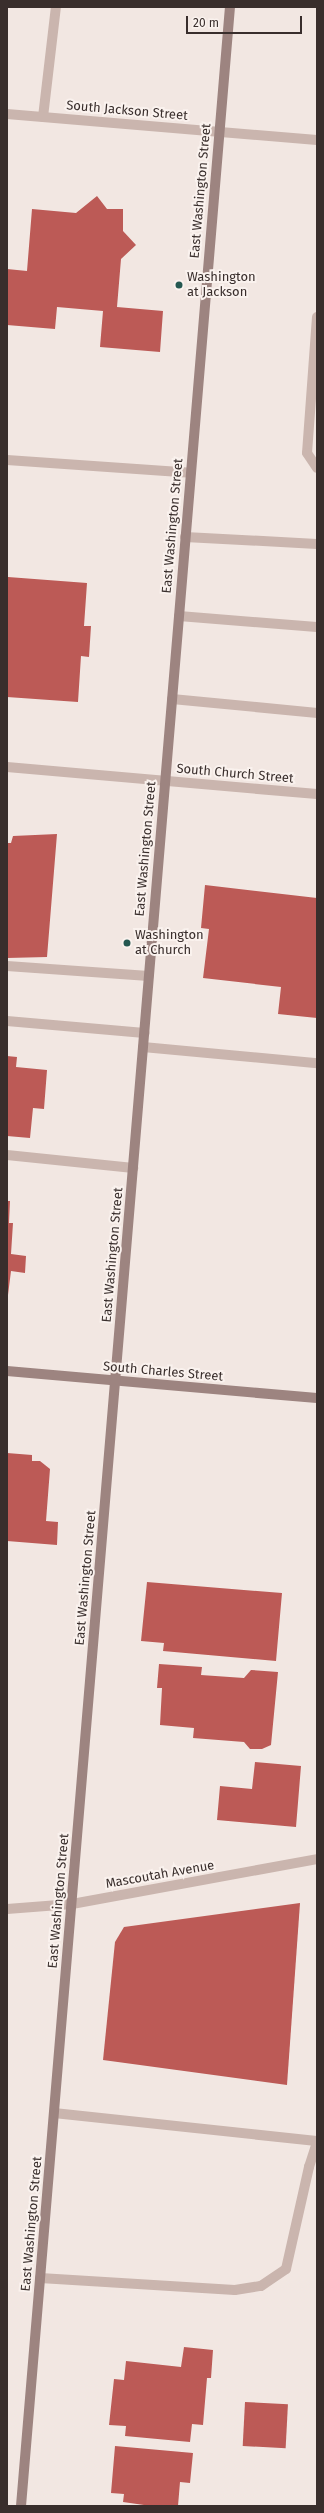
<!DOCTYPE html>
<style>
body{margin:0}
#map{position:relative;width:324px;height:2513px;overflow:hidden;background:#f2e7e2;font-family:"Fira Sans",sans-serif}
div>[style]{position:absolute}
.building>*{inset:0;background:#bc5a56;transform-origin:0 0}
.lane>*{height:10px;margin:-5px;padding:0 5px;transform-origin:5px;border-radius:5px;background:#cab5ae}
.street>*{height:10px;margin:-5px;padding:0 5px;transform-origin:5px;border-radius:5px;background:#cab5ae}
.secondary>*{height:10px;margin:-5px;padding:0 5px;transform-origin:5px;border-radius:5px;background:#9d8480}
.dots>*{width:11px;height:11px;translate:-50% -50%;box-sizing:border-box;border:2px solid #faf2ee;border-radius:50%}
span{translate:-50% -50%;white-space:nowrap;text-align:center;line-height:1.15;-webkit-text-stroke:4px #faf2ee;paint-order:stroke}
.street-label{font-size:13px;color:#392e2c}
.poi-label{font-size:13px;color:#392e2c}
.left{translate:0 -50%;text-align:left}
.frame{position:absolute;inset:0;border:8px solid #392e2c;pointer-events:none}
.scale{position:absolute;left:186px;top:16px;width:116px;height:18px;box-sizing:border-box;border:2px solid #392e2c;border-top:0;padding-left:5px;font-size:12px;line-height:14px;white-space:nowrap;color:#392e2c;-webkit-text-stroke:3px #faf2ee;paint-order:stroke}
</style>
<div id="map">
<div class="building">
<div style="clip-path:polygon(97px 196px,107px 209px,123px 209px,123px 231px,136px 245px,121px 259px,117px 307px,163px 311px,160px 352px,100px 347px,103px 311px,57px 307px,55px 329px,7px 325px,7px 269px,27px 271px,32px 209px,76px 213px)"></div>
<div style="clip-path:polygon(8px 577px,87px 583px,84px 626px,91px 626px,89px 657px,81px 656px,78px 702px,7px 697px)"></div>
<div style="clip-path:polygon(57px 834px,47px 957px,7px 958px,7px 843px,11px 843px,13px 836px)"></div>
<div style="clip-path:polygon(205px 885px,317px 898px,317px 1018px,278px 1014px,281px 987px,203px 978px,209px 929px,201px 928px)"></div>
<div style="clip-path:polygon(7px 1056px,17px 1057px,16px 1067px,47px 1070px,44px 1109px,33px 1108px,30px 1138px,7px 1136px)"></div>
<div style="clip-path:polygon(7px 1201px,10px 1201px,9px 1223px,13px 1223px,11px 1254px,26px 1256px,25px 1273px,11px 1271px,8px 1295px)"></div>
<div style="clip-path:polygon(7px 1453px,32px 1455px,32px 1461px,40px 1461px,50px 1469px,46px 1521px,58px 1522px,57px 1545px,7px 1541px)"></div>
<div style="clip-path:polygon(147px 1582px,282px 1593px,276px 1661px,163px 1651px,164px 1643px,141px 1641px)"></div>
<div style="clip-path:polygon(159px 1664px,202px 1667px,201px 1675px,244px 1678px,251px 1670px,278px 1672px,271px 1745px,262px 1749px,250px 1749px,244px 1742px,193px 1738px,194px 1728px,160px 1725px,162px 1688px,157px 1688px)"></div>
<div style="clip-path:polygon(255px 1762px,301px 1766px,296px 1827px,217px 1820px,220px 1786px,252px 1789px)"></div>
<div style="clip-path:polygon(300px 1903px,287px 2085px,103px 2060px,115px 1942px,124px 1927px)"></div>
<div style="clip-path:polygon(184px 2347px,213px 2350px,211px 2378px,207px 2378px,203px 2425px,192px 2424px,190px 2442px,125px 2436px,126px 2426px,109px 2425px,114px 2379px,124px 2380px,126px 2361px,181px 2367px)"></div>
<div style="left:245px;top:2402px;width:43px;height:44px;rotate:3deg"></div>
<div style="clip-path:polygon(115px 2446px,193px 2453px,190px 2483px,180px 2482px,178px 2506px,151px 2506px,123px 2502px,124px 2494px,111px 2493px)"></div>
</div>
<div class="lane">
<div style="left:43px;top:117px;width:111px;rotate:-83.3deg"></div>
<div style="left:317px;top:317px;width:136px;rotate:94.2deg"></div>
<div style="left:307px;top:453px;width:18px;rotate:56deg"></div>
<div style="left:7px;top:460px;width:184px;rotate:4deg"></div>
<div style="left:185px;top:537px;width:132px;rotate:3deg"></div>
<div style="left:179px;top:616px;width:138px;rotate:4.6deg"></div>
<div style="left:172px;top:699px;width:146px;rotate:5.5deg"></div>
<div style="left:7px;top:966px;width:142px;rotate:4deg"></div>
<div style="left:7px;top:1021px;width:138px;rotate:5deg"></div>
<div style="left:143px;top:1047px;width:175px;rotate:5.3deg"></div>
<div style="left:7px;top:1155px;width:127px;rotate:5.9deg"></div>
<div style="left:54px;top:2113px;width:264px;rotate:6.1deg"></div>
<div style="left:40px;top:2278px;width:195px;rotate:3.5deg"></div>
<div style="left:235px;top:2290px;width:26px;rotate:-9deg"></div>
<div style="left:261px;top:2286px;width:30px;rotate:-34deg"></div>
<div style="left:286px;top:2269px;width:105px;rotate:-77.3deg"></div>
<div style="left:309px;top:2167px;width:26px;rotate:-72deg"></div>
</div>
<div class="street">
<div style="left:7px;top:114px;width:311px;rotate:4.8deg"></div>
<div style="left:7px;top:767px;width:311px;rotate:5deg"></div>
<div style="left:7px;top:1909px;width:65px;rotate:-4.4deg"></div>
<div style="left:72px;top:1904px;width:249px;rotate:-10.4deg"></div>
</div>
<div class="secondary">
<div style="left:7px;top:1371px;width:311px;rotate:5deg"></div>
<div style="left:21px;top:2506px;width:2508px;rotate:-85.22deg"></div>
</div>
<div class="dots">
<div style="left:179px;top:285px;background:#255851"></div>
<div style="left:127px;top:943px;background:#255851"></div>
</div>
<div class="street-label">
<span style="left:127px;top:111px;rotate:5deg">South Jackson Street</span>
<span style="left:201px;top:191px;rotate:-85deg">East Washington Street</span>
<span style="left:173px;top:526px;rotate:-85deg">East Washington Street</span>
<span style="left:235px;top:774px;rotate:5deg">South Church Street</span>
<span style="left:146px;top:849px;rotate:-85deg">East Washington Street</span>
<span style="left:113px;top:1255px;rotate:-85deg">East Washington Street</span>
<span style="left:163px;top:1372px;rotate:5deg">South Charles Street</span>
<span style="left:86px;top:1578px;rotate:-85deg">East Washington Street</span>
<span style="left:160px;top:1875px;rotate:-10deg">Mascoutah Avenue</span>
<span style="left:59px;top:1901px;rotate:-85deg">East Washington Street</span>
<span style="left:32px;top:2224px;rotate:-85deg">East Washington Street</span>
</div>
<div class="poi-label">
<span class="left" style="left:187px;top:285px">Washington<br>at Jackson</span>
<span class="left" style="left:135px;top:943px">Washington<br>at Church</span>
</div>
<div class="frame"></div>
<div class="scale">20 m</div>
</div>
